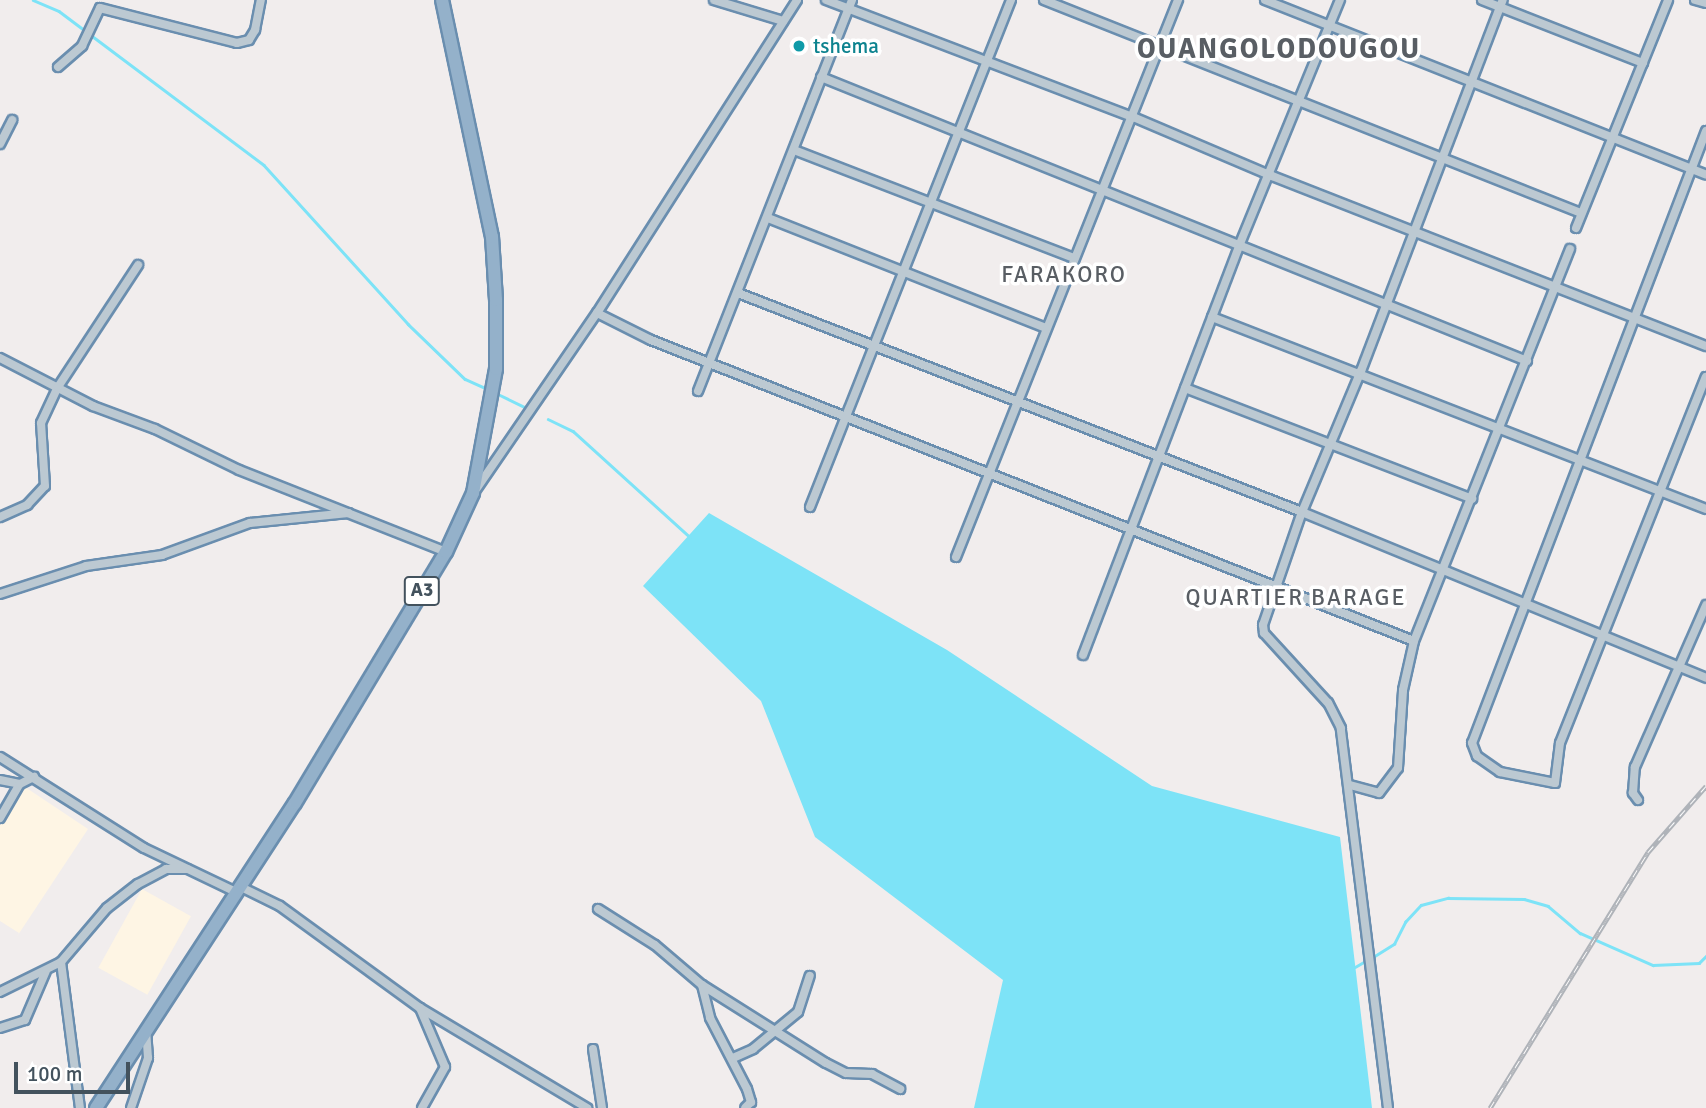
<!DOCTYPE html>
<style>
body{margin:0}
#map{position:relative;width:1706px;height:1108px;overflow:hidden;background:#f1eded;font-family:Signika,sans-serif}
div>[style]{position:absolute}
.commercial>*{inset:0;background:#fef5e4;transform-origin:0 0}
.water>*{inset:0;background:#7de3f7}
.stream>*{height:2.5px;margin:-1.25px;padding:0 1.25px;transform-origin:1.25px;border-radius:1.25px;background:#7de3f7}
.roads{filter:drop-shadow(2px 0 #6a8eaf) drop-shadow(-2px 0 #6a8eaf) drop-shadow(0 2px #6a8eaf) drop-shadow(0 -2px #6a8eaf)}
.minor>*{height:8px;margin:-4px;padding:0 4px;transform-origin:4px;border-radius:4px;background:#bcc9d2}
.trunk>*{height:12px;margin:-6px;padding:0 6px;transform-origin:6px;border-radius:6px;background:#94b1ca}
.rail>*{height:5px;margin-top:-2.5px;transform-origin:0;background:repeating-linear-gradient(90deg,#fff 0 8px,#afb3b9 0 16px);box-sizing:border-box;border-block:2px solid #afb3b9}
.dots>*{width:19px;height:19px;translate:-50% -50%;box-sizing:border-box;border:4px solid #fff;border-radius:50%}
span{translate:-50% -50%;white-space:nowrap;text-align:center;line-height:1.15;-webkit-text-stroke:7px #fff;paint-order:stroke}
.shield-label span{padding:2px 5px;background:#fff;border:2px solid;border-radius:5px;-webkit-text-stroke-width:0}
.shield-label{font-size:19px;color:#43525d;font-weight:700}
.culture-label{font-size:21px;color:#0d838f}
.left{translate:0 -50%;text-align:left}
.neighbourhood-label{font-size:23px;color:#595e64;letter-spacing:2px}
.district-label{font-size:28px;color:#595e64;font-weight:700;letter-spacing:2px}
.scale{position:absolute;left:14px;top:1062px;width:116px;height:32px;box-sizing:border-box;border:4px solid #43525d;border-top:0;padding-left:9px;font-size:21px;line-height:24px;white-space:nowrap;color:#43525d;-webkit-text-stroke:5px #fff;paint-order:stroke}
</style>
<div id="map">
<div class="commercial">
<div style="clip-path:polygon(25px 787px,88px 829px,16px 938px,19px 933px,0 921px,0 825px)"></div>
<div style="left:142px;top:889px;width:56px;height:90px;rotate:29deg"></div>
</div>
<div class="water">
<div style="clip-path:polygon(709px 513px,947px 650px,1152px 786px,1340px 837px,1372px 1108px,974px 1108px,1003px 980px,815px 837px,761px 701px,643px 586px)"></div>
</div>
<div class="stream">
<div style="left:33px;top:0;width:28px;rotate:23deg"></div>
<div style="left:59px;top:11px;width:256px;rotate:36.9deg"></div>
<div style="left:264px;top:165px;width:215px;rotate:47.8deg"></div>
<div style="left:408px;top:324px;width:79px;rotate:44deg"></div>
<div style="left:465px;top:379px;width:22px;rotate:24deg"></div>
<div style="left:500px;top:395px;width:30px;rotate:26deg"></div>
<div style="left:548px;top:419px;width:28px;rotate:26deg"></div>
<div style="left:573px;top:431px;width:158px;rotate:42.2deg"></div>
<div style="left:1373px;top:957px;width:25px;rotate:-32deg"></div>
<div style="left:1394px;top:944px;width:25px;rotate:-63deg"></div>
<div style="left:1405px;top:922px;width:23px;rotate:-47deg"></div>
<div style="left:1421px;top:905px;width:28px;rotate:-15deg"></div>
<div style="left:1448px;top:898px;width:76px;rotate:0.8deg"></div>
<div style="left:1524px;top:899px;width:25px;rotate:16deg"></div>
<div style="left:1548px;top:906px;width:42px;rotate:40.2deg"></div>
<div style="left:1580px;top:933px;width:80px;rotate:23.7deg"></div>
<div style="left:1653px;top:965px;width:46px;rotate:-2.5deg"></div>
<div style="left:1699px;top:963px;width:10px;rotate:-45deg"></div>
<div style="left:1355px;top:967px;width:14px;rotate:-30deg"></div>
</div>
<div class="roads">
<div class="minor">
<div style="left:714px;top:0;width:72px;rotate:16.9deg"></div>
<div style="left:826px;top:0;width:329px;rotate:20.9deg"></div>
<div style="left:1133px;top:117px;width:151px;rotate:23deg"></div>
<div style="left:1272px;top:176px;width:466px;rotate:21.4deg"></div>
<div style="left:1044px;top:0;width:578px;rotate:21.64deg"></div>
<div style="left:1265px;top:0;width:474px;rotate:21.6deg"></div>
<div style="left:1482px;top:0;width:173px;rotate:21.4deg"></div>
<div style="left:1695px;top:0;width:11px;rotate:15deg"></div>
<div style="left:58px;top:67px;width:32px;rotate:-41deg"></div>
<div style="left:82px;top:46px;width:42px;rotate:-64.7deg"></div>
<div style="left:100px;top:8px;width:141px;rotate:14.3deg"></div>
<div style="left:237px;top:43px;width:12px;rotate:-14deg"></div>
<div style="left:249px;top:40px;width:12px;rotate:-59deg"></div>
<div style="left:255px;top:30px;width:31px;rotate:-79deg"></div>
<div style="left:821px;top:77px;width:761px;rotate:21.91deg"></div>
<div style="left:1706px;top:131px;width:655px;rotate:110.92deg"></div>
<div style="left:1472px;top:743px;width:14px;rotate:69deg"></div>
<div style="left:1477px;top:756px;width:28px;rotate:35deg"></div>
<div style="left:1500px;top:772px;width:56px;rotate:11.3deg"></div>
<div style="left:1555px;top:783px;width:40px;rotate:-82.9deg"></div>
<div style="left:1560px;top:743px;width:394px;rotate:-68.3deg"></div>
<div style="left:0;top:144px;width:27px;rotate:-63deg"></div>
<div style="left:794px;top:150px;width:300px;rotate:21.1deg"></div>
<div style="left:768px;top:218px;width:299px;rotate:21.6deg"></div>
<div style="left:1576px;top:228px;width:246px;rotate:-68deg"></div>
<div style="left:738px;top:293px;width:605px;rotate:21.22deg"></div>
<div style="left:1302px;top:512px;width:437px;rotate:22.3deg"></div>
<div style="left:597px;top:313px;width:60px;rotate:26.6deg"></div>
<div style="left:651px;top:340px;width:820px;rotate:21.53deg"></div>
<div style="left:1212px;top:317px;width:530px;rotate:21.24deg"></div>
<div style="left:0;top:358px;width:105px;rotate:27.3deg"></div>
<div style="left:93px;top:406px;width:66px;rotate:20.4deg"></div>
<div style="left:155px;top:429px;width:93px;rotate:26deg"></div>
<div style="left:239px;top:470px;width:223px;rotate:21.6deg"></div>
<div style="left:1185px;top:388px;width:308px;rotate:21.1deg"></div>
<div style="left:698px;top:391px;width:420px;rotate:-68.5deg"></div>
<div style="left:477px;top:488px;width:212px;rotate:-55.6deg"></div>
<div style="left:597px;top:313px;width:371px;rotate:-57.4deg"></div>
<div style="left:810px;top:507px;width:545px;rotate:-68.37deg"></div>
<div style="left:0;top:517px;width:30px;rotate:-24deg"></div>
<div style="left:27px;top:505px;width:26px;rotate:-47deg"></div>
<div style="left:45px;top:486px;width:63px;rotate:-93.6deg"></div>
<div style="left:41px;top:423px;width:40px;rotate:-65deg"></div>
<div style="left:58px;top:387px;width:146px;rotate:-56.7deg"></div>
<div style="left:956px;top:557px;width:600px;rotate:-68.27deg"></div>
<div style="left:0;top:594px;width:90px;rotate:-18deg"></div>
<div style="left:86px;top:566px;width:77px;rotate:-8.2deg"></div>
<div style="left:162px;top:555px;width:94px;rotate:-20deg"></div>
<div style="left:250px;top:523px;width:99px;rotate:-5.8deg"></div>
<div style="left:1083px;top:655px;width:438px;rotate:-69.1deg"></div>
<div style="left:1239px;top:246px;width:266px;rotate:-67.7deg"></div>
<div style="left:0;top:757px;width:170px;rotate:32.3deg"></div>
<div style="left:144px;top:848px;width:104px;rotate:25.6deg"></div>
<div style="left:0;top:780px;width:20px;rotate:11deg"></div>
<div style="left:1350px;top:785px;width:30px;rotate:15deg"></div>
<div style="left:1379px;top:793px;width:31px;rotate:-53deg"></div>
<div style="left:1398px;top:768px;width:78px;rotate:-86.3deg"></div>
<div style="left:1403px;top:690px;width:50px;rotate:-77.3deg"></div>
<div style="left:1414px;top:641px;width:422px;rotate:-68.3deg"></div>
<div style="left:1638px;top:800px;width:9px;rotate:-126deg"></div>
<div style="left:1633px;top:793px;width:26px;rotate:-86deg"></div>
<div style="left:1635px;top:767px;width:177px;rotate:-66.3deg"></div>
<div style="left:0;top:818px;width:39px;rotate:-60deg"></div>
<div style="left:20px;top:784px;width:16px;rotate:-27deg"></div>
<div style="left:241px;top:887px;width:43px;rotate:26deg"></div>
<div style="left:280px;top:906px;width:173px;rotate:36.1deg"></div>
<div style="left:420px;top:1008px;width:195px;rotate:30.9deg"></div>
<div style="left:598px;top:909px;width:67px;rotate:32.3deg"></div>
<div style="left:655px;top:945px;width:62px;rotate:40.4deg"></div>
<div style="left:702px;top:985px;width:146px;rotate:32.2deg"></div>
<div style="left:826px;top:1063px;width:22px;rotate:27deg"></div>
<div style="left:846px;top:1073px;width:26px;rotate:2deg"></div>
<div style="left:872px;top:1074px;width:32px;rotate:28deg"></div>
<div style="left:61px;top:962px;width:147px;rotate:82.6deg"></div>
<div style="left:702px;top:985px;width:34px;rotate:76deg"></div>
<div style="left:710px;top:1018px;width:80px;rotate:62.5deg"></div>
<div style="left:747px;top:1089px;width:14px;rotate:73deg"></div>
<div style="left:751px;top:1102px;width:8px;rotate:135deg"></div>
<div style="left:0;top:992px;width:68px;rotate:-26.2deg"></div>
<div style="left:61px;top:962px;width:71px;rotate:-49.6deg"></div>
<div style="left:107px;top:908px;width:39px;rotate:-38deg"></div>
<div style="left:138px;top:884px;width:32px;rotate:-28deg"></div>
<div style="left:166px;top:869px;width:21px"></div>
<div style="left:420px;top:1008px;width:64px;rotate:67deg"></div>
<div style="left:445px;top:1067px;width:47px;rotate:119.3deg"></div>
<div style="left:0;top:1028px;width:26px;rotate:-18deg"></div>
<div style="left:25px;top:1020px;width:53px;rotate:-66.8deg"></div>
<div style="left:593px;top:1049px;width:60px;rotate:81.3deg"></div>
<div style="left:733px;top:1058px;width:22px;rotate:-24deg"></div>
<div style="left:753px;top:1049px;width:58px;rotate:-39.4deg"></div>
<div style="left:798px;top:1012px;width:38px;rotate:-72deg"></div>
<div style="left:131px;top:1108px;width:53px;rotate:-71.2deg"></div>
<div style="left:148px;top:1058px;width:28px;rotate:-94deg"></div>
<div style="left:1388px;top:1108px;width:383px;rotate:-97.1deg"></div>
<div style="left:1341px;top:728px;width:28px;rotate:-117deg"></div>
<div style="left:1328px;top:703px;width:95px;rotate:-132.4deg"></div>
<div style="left:1264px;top:633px;width:8px;rotate:-97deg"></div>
<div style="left:1263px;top:625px;width:120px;rotate:-71deg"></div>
<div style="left:1302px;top:512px;width:153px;rotate:-67.3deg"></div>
<div style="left:1361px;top:371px;width:397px;rotate:-69.1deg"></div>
</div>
<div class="trunk">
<div style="left:96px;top:1108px;width:364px;rotate:-56.9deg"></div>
<div style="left:295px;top:803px;width:293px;rotate:-59deg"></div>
<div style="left:446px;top:552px;width:65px;rotate:-65.4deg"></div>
<div style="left:473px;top:493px;width:126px;rotate:-79.5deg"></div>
<div style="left:496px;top:369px;width:69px;rotate:-90deg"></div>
<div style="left:496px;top:300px;width:63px;rotate:-93.6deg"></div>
<div style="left:492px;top:237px;width:242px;rotate:-101.9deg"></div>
</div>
</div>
<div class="rail">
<div style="left:1490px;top:1108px;width:301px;rotate:-58.3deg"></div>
<div style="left:1648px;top:852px;width:88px;rotate:-48.7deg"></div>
</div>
<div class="dots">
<div style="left:799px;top:46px;background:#0f9aa8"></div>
</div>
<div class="shield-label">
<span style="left:422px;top:591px">A3</span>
</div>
<div class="culture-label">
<span class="left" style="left:813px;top:46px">tshema</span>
</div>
<div class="neighbourhood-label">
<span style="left:1064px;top:275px">FARAKORO</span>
<span style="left:1296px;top:598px">QUARTIER BARAGE</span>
</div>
<div class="district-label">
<span style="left:1279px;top:49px">OUANGOLODOUGOU</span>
</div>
<div class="scale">100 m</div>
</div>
